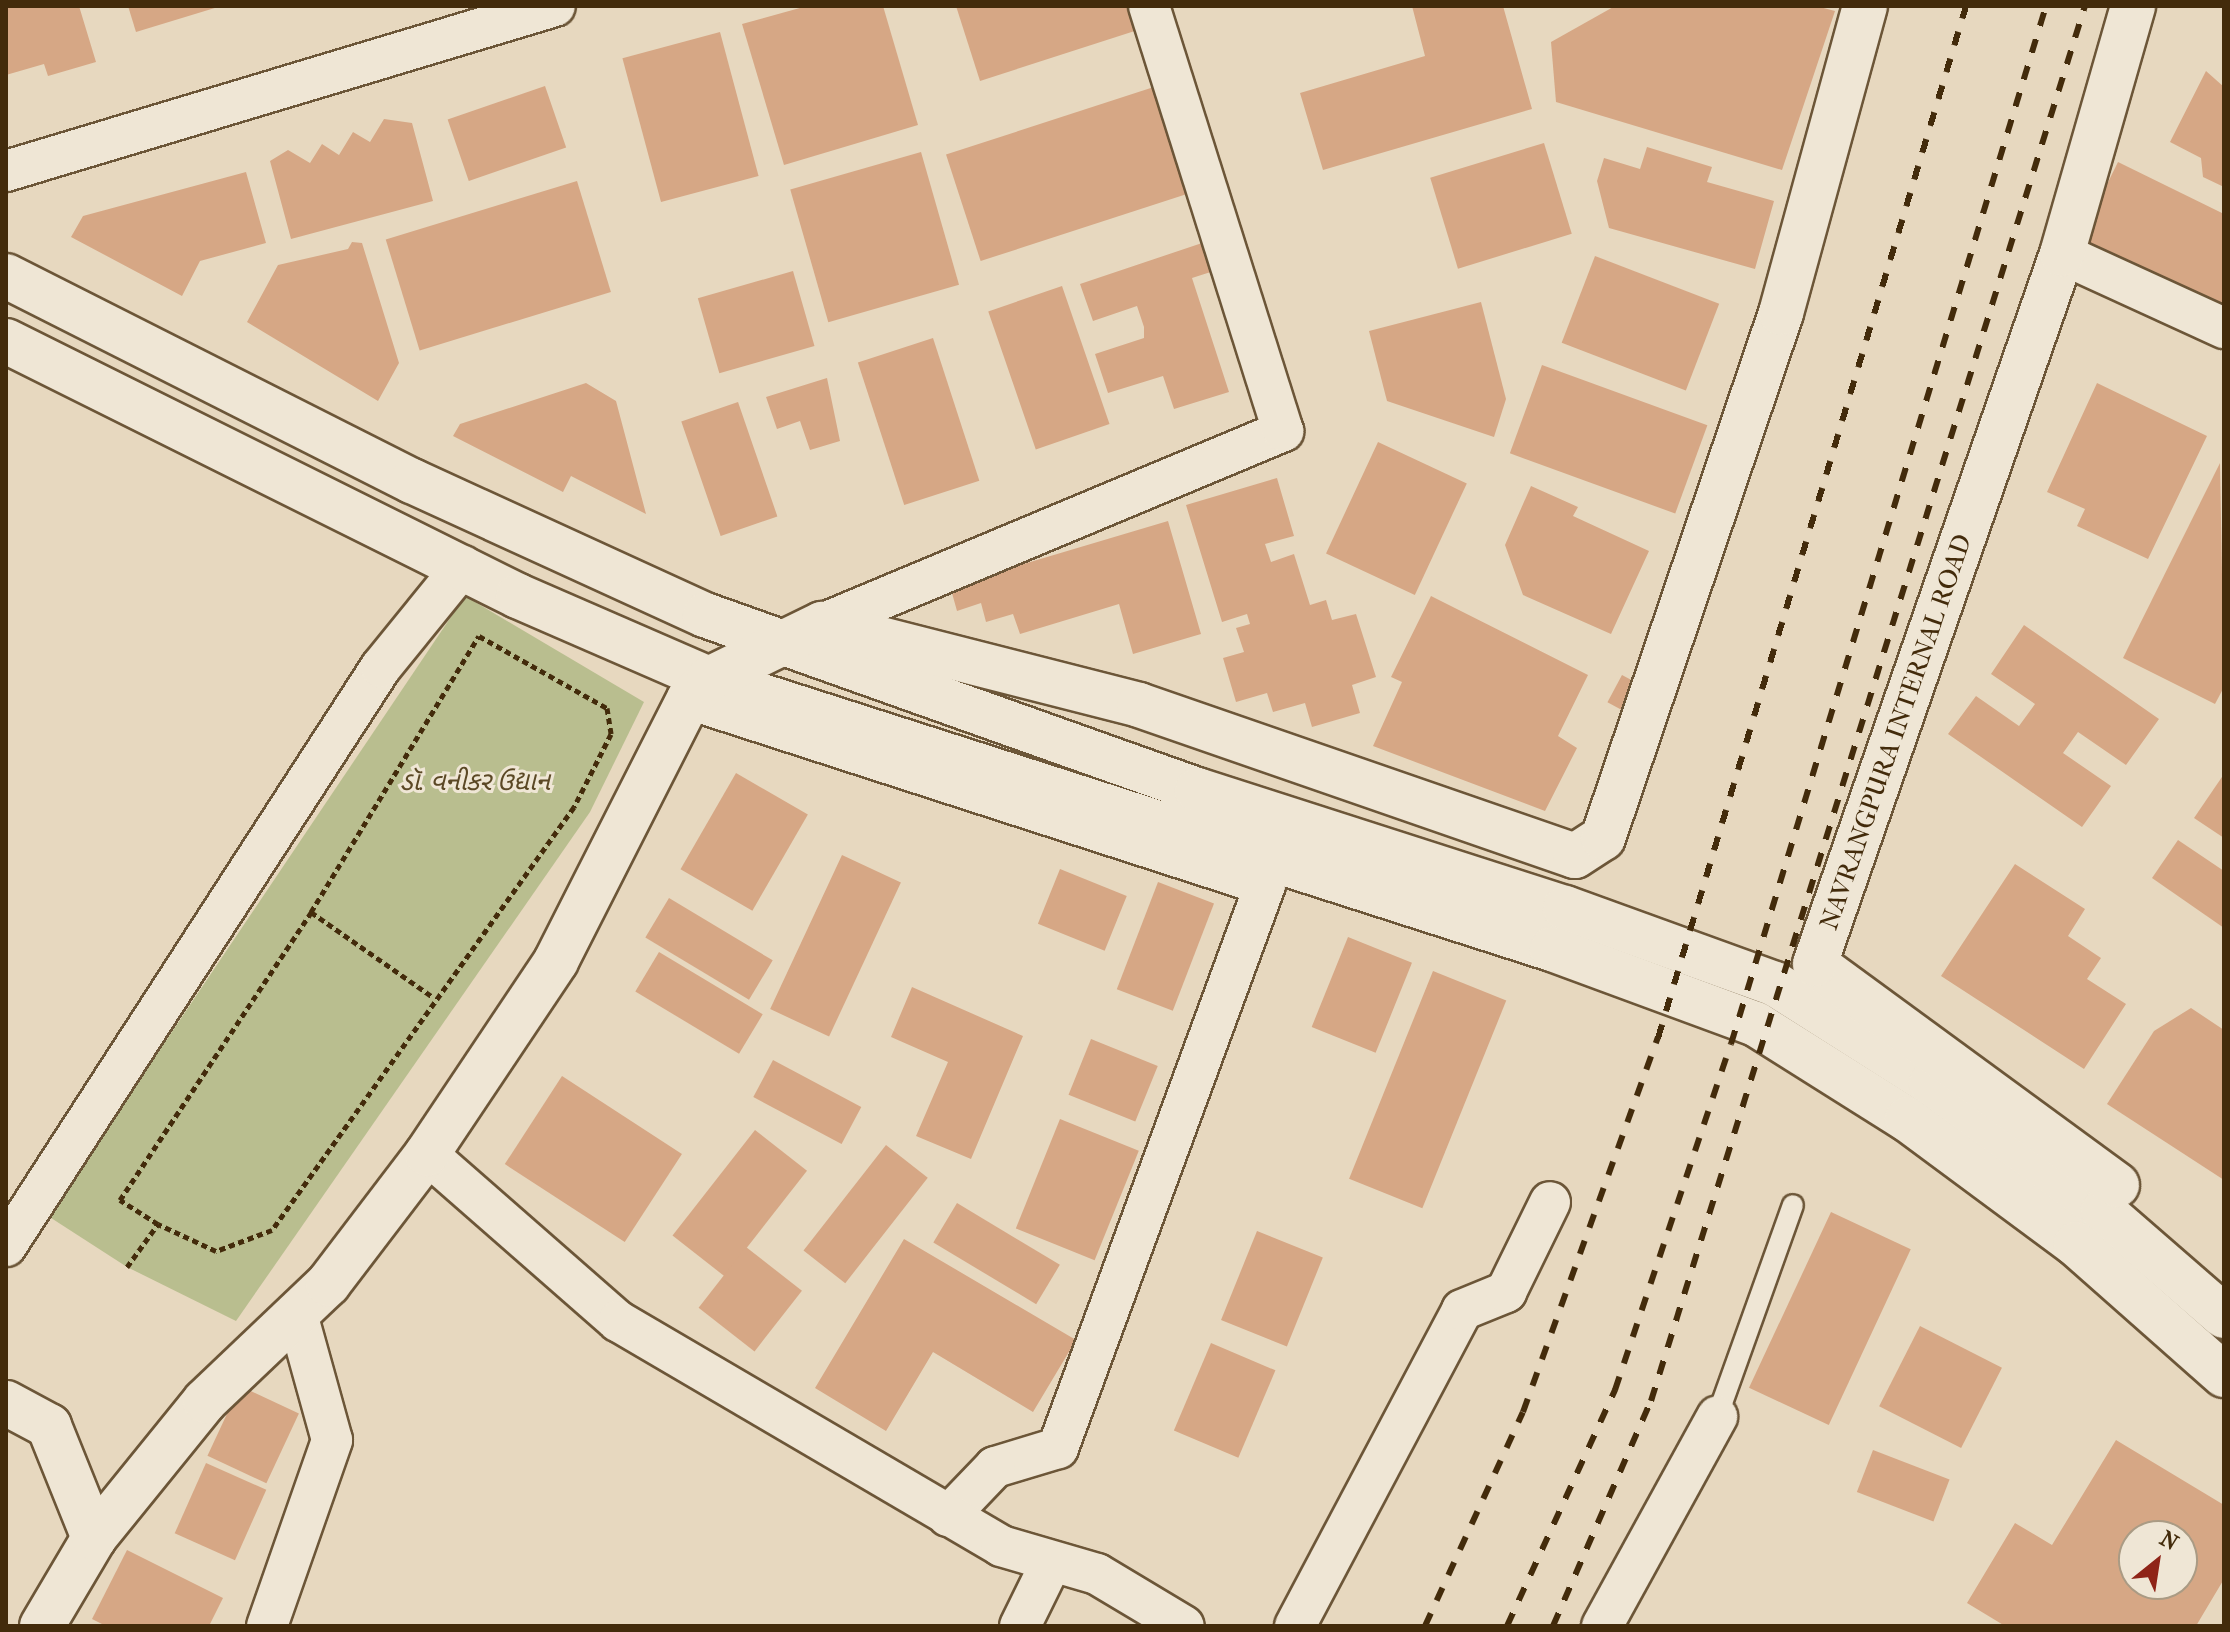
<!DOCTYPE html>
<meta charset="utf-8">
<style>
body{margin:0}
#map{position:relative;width:2230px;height:1632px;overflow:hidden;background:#e7d8bf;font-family:"IM FELL French Canon","Noto Sans Gujarati",serif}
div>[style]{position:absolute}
.green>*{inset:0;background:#b9be8f}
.building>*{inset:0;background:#d6a785;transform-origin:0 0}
.path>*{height:5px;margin-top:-2.5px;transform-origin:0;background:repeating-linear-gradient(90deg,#432b0b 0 6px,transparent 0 10px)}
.roads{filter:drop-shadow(2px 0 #6c5638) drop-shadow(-2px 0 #6c5638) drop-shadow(0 2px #6c5638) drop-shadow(0 -2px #6c5638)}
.lane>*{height:20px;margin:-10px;padding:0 10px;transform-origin:10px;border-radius:10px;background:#efe6d5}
.street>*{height:40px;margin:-20px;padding:0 20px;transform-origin:20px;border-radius:20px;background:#efe6d5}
.secondary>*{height:44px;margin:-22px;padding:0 22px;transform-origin:22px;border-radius:22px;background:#efe6d5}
.rail>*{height:6px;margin-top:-3px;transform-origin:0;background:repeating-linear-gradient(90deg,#432b0b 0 14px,transparent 0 28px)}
span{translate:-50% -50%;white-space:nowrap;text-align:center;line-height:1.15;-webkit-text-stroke:6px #efe6d5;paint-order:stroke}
.street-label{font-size:26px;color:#432b0b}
.park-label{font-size:26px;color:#5b4825;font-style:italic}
.frame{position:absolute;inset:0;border:8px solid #432b0b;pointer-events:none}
.north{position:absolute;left:2118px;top:1520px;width:80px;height:80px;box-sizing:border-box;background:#efe6d5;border:2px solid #aa9b84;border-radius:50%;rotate:30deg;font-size:22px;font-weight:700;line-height:32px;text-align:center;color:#432b0b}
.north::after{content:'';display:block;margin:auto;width:28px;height:36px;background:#8f2418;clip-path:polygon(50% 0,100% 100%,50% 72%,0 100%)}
</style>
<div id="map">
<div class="green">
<div style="clip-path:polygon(465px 596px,644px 702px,590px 812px,236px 1321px,127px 1267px,48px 1216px)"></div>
</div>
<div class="building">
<div style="clip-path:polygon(6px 6px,79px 6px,96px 62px,48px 76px,44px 64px,6px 75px)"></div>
<div style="clip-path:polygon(128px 6px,217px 6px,218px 7px,136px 32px)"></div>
<div style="clip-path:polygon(807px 6px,883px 6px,918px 125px,784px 165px,742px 24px)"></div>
<div style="clip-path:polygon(956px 6px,1137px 6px,1144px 28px,980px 81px)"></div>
<div style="clip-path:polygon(1412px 6px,1503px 6px,1532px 109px,1323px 170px,1300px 93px,1425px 56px)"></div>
<div style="clip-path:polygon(1615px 6px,1816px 6px,1835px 11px,1782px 170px,1556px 102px,1551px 42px)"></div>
<div style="left:720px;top:32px;width:149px;height:101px;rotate:75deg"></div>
<div style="clip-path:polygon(2206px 71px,2224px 87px,2224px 187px,2203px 177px,2201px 158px,2170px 142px)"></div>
<div style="left:1160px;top:85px;width:112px;height:225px;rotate:72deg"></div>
<div style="left:545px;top:86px;width:65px;height:103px;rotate:71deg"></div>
<div style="clip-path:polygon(384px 119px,412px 123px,433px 201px,291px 239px,270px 161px,288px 150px,310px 163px,322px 144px,339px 155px,353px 132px,370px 142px)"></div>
<div style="left:1544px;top:143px;width:95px;height:119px;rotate:73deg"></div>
<div style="clip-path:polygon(1647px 147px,1712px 167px,1707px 182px,1774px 201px,1755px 269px,1609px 228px,1597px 181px,1604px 158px,1640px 169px)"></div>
<div style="left:921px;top:152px;width:138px;height:136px;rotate:74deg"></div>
<div style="clip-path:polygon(2118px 162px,2224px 214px,2224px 313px,2079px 241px)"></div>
<div style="clip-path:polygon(246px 172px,266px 243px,200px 261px,182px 296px,71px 237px,83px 216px)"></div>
<div style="left:577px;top:181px;width:116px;height:200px;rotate:73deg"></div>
<div style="clip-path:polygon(1211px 240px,1220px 269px,1192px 278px,1229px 392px,1174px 409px,1163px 376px,1108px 393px,1095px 354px,1144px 338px,1144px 327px,1137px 306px,1093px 321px,1080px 284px)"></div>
<div style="clip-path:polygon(352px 242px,362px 243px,399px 363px,378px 401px,247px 322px,278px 265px,348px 249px)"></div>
<div style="left:1595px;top:256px;width:133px;height:93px;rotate:21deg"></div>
<div style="left:793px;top:271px;width:78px;height:99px;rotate:74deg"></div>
<div style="left:1062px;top:286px;width:146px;height:78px;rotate:71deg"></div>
<div style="clip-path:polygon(1481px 302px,1506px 399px,1494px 437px,1387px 401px,1369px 331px)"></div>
<div style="left:933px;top:338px;width:150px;height:79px;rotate:72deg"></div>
<div style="left:1542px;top:365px;width:176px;height:94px;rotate:20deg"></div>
<div style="clip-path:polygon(827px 378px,840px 441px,810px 450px,800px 421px,777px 429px,766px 397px)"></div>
<div style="clip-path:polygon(586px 383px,616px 401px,646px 514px,571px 476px,563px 492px,453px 436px,460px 424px)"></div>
<div style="clip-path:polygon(2097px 383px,2207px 436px,2148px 559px,2077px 526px,2085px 509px,2047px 492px)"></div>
<div style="left:738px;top:402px;width:121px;height:60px;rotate:71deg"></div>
<div style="left:1378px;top:442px;width:98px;height:123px;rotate:25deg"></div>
<div style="clip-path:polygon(2220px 463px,2224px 687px,2215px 704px,2123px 658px)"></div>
<div style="clip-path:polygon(1277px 478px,1294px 536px,1265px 544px,1271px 562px,1294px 554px,1310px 605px,1326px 600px,1332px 620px,1356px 614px,1376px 677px,1352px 685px,1360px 713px,1312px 727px,1305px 703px,1273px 712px,1267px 693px,1236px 702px,1223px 658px,1244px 652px,1236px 628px,1250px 624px,1247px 614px,1222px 622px,1186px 505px)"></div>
<div style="clip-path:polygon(1531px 486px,1578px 507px,1573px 516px,1649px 551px,1611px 634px,1523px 595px,1505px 545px)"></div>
<div style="clip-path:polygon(1168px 521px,1201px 634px,1133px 654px,1119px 604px,1020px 634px,1013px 614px,986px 622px,981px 603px,957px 611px,950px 586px)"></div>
<div style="clip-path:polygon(1431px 596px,1588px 675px,1558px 736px,1577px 748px,1545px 811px,1373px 746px,1402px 682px,1391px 677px)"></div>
<div style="clip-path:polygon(2024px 625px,2159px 719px,2126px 765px,2078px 732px,2063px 753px,2111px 786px,2082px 827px,1948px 734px,1976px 696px,2019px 726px,2035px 704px,1991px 674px)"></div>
<div style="left:1622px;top:675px;width:32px;height:31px;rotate:28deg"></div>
<div style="left:736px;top:773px;width:83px;height:111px;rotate:30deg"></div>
<div style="clip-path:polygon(2224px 774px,2224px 838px,2194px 818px)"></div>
<div style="clip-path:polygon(2178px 840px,2224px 871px,2224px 928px,2152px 878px)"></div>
<div style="left:842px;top:855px;width:65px;height:170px;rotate:25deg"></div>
<div style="clip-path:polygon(2015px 864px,2085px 909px,2068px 936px,2101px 958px,2087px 979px,2126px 1004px,2084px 1069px,1941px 976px)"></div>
<div style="left:1060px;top:869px;width:72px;height:59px;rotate:22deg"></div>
<div style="left:1158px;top:882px;width:60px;height:115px;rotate:21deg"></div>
<div style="left:669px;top:898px;width:121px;height:46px;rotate:31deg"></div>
<div style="left:1348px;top:937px;width:69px;height:97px;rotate:22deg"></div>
<div style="left:659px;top:952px;width:121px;height:46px;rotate:31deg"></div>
<div style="left:1433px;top:971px;width:79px;height:224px;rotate:22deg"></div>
<div style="clip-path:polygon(912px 987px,1023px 1036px,971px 1159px,916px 1136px,948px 1062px,891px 1037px)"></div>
<div style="clip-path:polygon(2191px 1008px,2224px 1030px,2224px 1180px,2107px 1104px,2154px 1031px)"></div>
<div style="left:1091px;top:1039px;width:72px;height:60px;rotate:22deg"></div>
<div style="left:773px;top:1060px;width:100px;height:42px;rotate:28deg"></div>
<div style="left:562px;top:1076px;width:143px;height:105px;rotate:33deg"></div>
<div style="left:1060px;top:1119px;width:85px;height:118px;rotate:22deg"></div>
<div style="left:755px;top:1130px;width:66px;height:134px;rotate:38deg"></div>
<div style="left:886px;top:1145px;width:53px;height:134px;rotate:38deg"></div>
<div style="left:957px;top:1203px;width:120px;height:46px;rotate:31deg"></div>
<div style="left:1831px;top:1212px;width:88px;height:194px;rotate:25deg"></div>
<div style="left:1257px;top:1231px;width:71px;height:96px;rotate:22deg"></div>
<div style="clip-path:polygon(904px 1239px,1076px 1340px,1033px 1412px,933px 1352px,886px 1431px,815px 1388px)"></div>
<div style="left:746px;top:1247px;width:71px;height:77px;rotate:38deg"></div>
<div style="left:1920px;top:1326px;width:92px;height:90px;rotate:27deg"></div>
<div style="left:1211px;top:1343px;width:70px;height:95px;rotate:23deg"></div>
<div style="left:240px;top:1386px;width:65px;height:77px;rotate:25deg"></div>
<div style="clip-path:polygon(evenodd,2116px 1440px,2224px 1505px,2224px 1579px,2196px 1626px,2005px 1626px,1967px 1603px,2015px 1523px,2052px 1545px,2116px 1440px,2134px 1536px,2182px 1536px,2182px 1584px,2134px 1584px,2134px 1536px)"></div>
<div style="left:1873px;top:1450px;width:82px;height:45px;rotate:21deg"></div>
<div style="left:206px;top:1463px;width:66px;height:77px;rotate:24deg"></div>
<div style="clip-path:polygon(127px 1550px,223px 1598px,209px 1626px,106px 1626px,92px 1619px)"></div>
</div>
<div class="path">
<div style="left:311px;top:912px;width:149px;rotate:34.9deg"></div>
<div style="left:127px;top:1267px;width:53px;rotate:-54.2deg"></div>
<div style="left:158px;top:1224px;width:45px;rotate:-147.7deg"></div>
<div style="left:120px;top:1200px;width:346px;rotate:-56.4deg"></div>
<div style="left:311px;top:912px;width:323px;rotate:-58.7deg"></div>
<div style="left:479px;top:636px;width:147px;rotate:29.4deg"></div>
<div style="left:607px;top:708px;width:26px;rotate:81deg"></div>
<div style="left:611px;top:734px;width:82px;rotate:116.9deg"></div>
<div style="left:574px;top:807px;width:520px;rotate:125.52deg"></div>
<div style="left:272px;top:1230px;width:60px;rotate:159.4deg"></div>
<div style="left:216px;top:1251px;width:64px;rotate:-155deg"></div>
</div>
<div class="roads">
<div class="lane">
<div style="left:1717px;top:1417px;width:225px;rotate:-70.3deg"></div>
</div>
<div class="street">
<div style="left:6px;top:171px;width:573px;rotate:-16.73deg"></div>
<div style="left:2062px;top:254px;width:178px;rotate:24.6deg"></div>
<div style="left:822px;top:624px;width:500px;rotate:-22.7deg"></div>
<div style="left:1283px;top:431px;width:446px;rotate:-107.5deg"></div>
<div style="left:689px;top:699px;width:605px;rotate:17.9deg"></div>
<div style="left:1265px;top:885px;width:600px;rotate:110.19deg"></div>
<div style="left:1058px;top:1448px;width:66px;rotate:163.2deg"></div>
<div style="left:995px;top:1467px;width:68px;rotate:133.8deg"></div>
<div style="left:427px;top:1154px;width:254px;rotate:41.2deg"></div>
<div style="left:618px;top:1321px;width:444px;rotate:30.4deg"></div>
<div style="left:1001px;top:1546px;width:100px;rotate:16.3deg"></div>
<div style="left:1097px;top:1574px;width:101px;rotate:30.9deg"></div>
<div style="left:6px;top:1246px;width:690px;rotate:-57.07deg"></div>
<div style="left:381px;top:667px;width:130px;rotate:-50.9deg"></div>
<div style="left:267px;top:1626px;width:197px;rotate:-70.7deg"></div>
<div style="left:332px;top:1440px;width:131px;rotate:-105.5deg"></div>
<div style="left:1020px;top:1626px;width:72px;rotate:-63.8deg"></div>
<div style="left:1295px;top:1626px;width:357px;rotate:-62.1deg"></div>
<div style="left:1462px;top:1310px;width:48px;rotate:-22.2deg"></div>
<div style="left:1506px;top:1292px;width:100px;rotate:-63.9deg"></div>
<div style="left:1602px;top:1626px;width:239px;rotate:-61.2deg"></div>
</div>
<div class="secondary">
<div style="left:6px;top:276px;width:455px;rotate:26.8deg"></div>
<div style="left:412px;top:481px;width:322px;rotate:24.6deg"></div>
<div style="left:705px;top:615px;width:522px;rotate:19.58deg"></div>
<div style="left:1197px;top:790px;width:386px;rotate:17.8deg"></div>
<div style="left:1565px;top:908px;width:223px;rotate:19.9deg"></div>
<div style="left:1775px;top:984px;width:185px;rotate:32.4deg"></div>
<div style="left:1931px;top:1083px;width:214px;rotate:36.7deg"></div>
<div style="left:2103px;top:1211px;width:160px;rotate:41deg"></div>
<div style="left:6px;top:341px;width:572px;rotate:26.48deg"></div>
<div style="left:518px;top:596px;width:208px;rotate:23.5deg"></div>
<div style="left:709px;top:679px;width:885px;rotate:17.76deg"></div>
<div style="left:1552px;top:949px;width:217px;rotate:20.2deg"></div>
<div style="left:1756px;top:1024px;width:178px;rotate:32.2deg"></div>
<div style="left:1907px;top:1119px;width:210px;rotate:36.5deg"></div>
<div style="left:2076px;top:1244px;width:198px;rotate:41.5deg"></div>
<div style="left:2117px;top:1185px;width:374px;rotate:-143.8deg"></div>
<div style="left:1815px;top:964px;width:752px;rotate:-70.82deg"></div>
<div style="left:2062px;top:254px;width:258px;rotate:-74deg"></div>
<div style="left:6px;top:1403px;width:49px;rotate:28.1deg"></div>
<div style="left:49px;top:1426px;width:121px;rotate:68.1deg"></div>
<div style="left:42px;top:1626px;width:102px;rotate:-59.4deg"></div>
<div style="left:94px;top:1538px;width:176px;rotate:-51deg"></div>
<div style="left:205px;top:1401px;width:170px;rotate:-43.6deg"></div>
<div style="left:328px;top:1284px;width:163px;rotate:-52.7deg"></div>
<div style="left:427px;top:1154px;width:232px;rotate:-56.2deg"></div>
<div style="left:556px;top:961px;width:294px;rotate:-63.1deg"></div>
<div style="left:689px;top:699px;width:28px;rotate:-45deg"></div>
<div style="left:709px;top:679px;width:126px;rotate:-26deg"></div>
<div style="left:822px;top:624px;width:327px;rotate:14.3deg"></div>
<div style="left:1139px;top:705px;width:461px;rotate:19.1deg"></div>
<div style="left:1575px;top:856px;width:33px;rotate:-33deg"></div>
<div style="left:1603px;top:838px;width:554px;rotate:-71.27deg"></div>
<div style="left:1781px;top:313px;width:318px;rotate:-74.7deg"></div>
</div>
</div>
<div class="rail">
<div style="left:1425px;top:1626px;width:235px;rotate:-65.4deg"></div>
<div style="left:1523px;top:1412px;width:398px;rotate:-70.2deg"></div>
<div style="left:1658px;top:1038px;width:1077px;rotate:-73.38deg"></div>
<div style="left:1507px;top:1626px;width:260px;rotate:-65.4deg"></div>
<div style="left:1615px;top:1390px;width:365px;rotate:-71.5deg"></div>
<div style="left:1731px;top:1044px;width:1085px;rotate:-73.12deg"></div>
<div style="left:1553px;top:1626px;width:245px;rotate:-66.5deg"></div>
<div style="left:1651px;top:1401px;width:1461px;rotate:-72.72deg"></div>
</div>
<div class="street-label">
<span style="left:1896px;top:732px;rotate:-71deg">NAVRANGPURA INTERNAL ROAD</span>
</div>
<div class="park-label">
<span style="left:475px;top:782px">ડૉ. વનીકર ઉદ્યાન</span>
</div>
<div class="frame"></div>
<div class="north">N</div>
</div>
